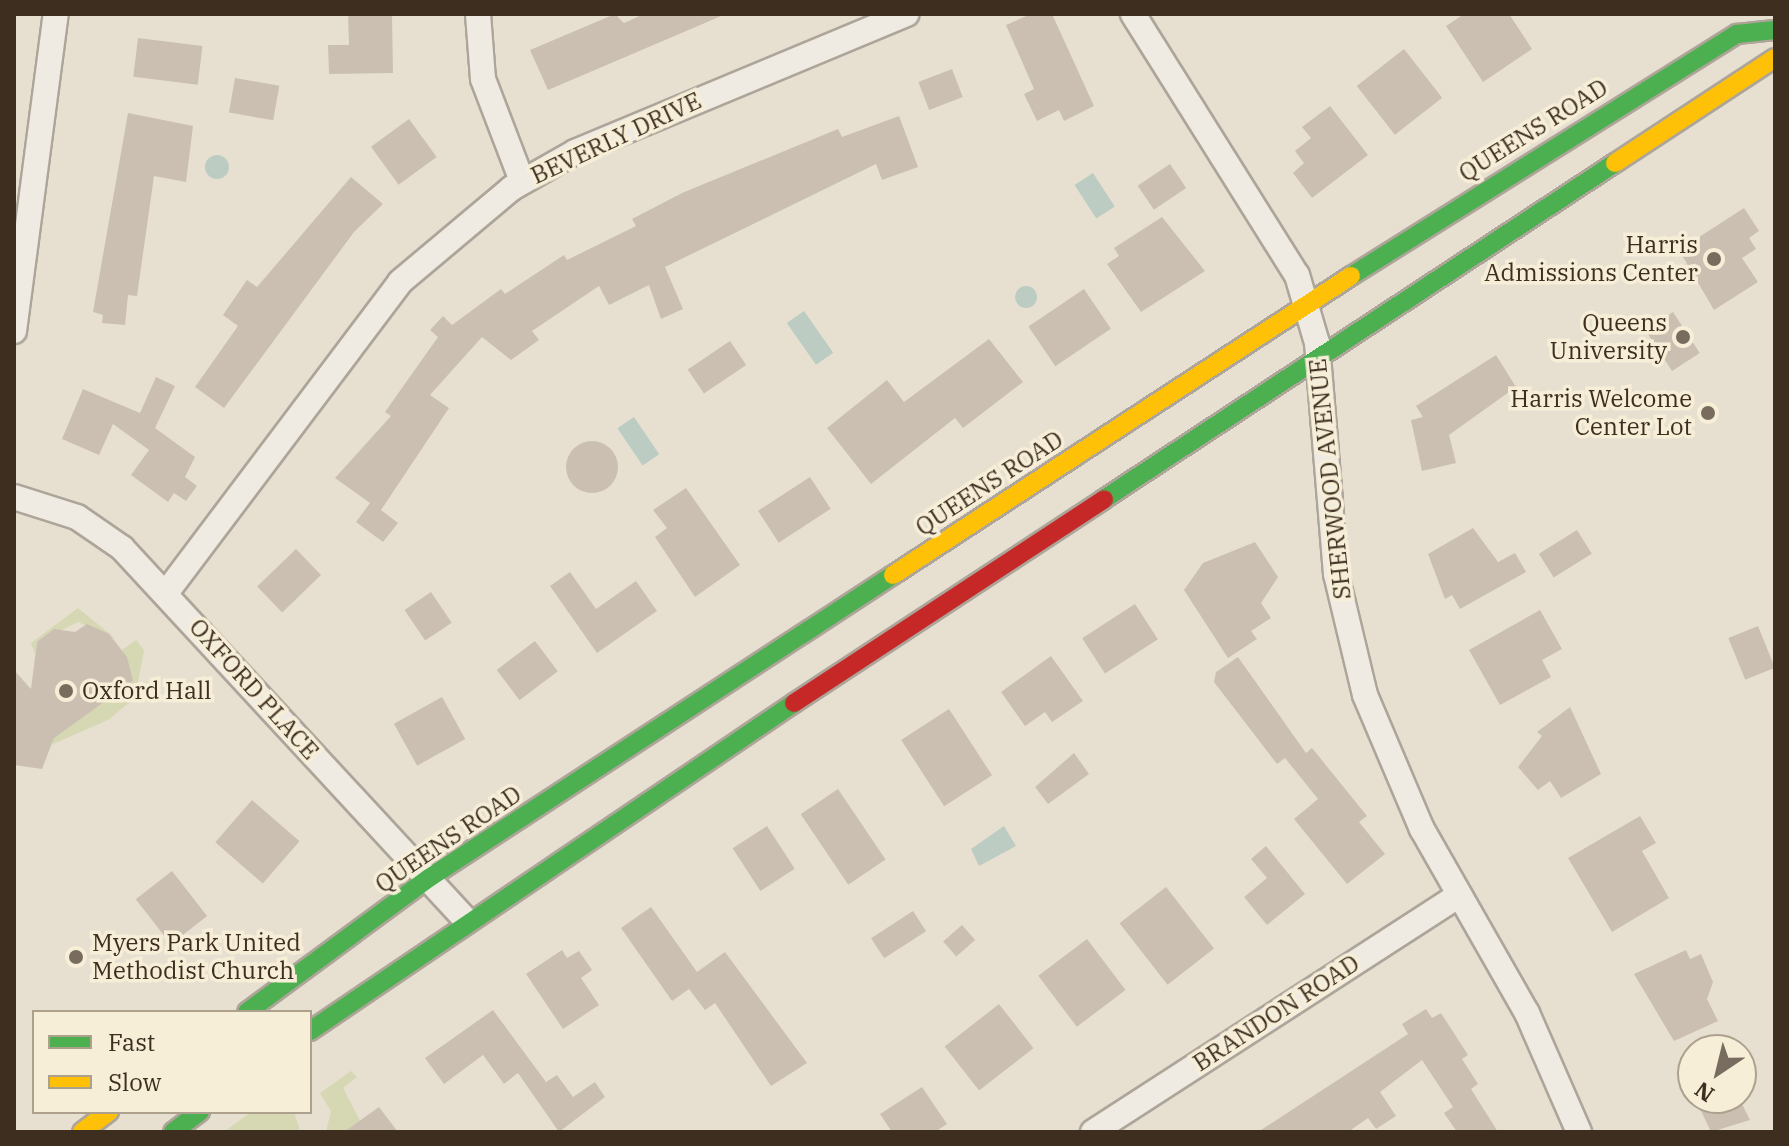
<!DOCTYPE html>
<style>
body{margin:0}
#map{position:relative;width:1789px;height:1146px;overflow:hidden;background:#e7e0d1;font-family:"IBM Plex Serif",serif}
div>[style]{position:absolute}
.green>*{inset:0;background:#d6d7b3}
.water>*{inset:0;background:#bcccc2;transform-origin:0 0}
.round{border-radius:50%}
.building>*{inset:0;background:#cbbfb2;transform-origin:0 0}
.roads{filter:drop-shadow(2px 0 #ada599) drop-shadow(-2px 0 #ada599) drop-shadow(0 2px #ada599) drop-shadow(0 -2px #ada599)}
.street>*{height:24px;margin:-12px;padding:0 12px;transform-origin:12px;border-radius:12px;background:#efebe3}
.fast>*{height:18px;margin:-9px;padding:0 9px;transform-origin:9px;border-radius:9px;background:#4caf50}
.slow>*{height:18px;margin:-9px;padding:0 9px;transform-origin:9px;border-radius:9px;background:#ffc107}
.jam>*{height:18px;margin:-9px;padding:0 9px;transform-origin:9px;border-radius:9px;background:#c62828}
.dots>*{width:22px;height:22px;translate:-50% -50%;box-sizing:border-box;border:4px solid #f7eed8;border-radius:50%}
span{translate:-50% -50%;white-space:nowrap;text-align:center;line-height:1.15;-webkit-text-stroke:7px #f7eed8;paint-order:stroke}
.street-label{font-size:24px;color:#3d2e20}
.poi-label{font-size:24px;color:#3d2e20}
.right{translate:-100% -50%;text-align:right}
.left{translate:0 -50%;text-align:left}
.frame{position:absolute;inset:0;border:16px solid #3d2e20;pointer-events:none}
.legend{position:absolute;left:32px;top:1010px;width:280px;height:104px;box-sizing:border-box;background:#f7eed8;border:2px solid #ada18e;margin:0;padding:10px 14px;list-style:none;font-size:24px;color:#3d2e20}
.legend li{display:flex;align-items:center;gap:16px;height:40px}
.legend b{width:40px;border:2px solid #ada18e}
.north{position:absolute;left:1677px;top:1034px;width:80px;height:80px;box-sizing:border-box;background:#f7eed8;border:2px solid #ada18e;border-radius:50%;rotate:215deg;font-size:22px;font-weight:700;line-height:32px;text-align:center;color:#3d2e20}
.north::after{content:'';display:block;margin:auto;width:28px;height:36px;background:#786c5e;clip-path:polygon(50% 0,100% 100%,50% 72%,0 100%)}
</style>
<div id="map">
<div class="green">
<div style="clip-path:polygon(78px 608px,116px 639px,78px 622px,37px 642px,35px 654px,31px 643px)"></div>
<div style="clip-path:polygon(136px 640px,144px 650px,135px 698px,108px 720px,53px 744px,49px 738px,133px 681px,122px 650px)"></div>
<div style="clip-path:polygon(351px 1071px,357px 1077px,343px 1088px,366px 1132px,326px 1132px,331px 1111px,320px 1093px)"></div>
<div style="clip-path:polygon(251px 1112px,294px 1112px,300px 1131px,224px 1132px)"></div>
</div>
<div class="water">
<div class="round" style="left:205px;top:155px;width:24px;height:24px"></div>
<div style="left:1093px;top:173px;width:40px;height:22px;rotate:57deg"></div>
<div class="round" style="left:1015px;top:286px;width:22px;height:22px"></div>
<div style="left:804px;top:311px;width:51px;height:21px;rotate:55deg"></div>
<div style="left:634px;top:417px;width:45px;height:20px;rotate:56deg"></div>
<div style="clip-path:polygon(1004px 826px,1016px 846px,979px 866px,971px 849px)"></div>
</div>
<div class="building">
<div style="clip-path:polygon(348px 14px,392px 14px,393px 73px,329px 74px,328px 45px,349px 45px)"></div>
<div style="clip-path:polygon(615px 14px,624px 23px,644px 14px,726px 14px,548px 90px,530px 50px)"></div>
<div style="clip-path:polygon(1031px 14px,1052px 14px,1094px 106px,1064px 121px,1059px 110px,1037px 121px,1024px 94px,1034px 89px,1006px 25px)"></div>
<div style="clip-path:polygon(1464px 14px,1509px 14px,1532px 49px,1483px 82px,1446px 26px)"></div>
<div style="left:138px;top:38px;width:65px;height:39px;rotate:7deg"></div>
<div style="left:1404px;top:49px;width:62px;height:60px;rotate:52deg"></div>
<div style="left:952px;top:69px;width:30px;height:36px;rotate:69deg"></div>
<div style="left:235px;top:78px;width:45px;height:35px;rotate:10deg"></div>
<div style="clip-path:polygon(1330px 106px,1368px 155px,1312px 198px,1293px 173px,1304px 163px,1295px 151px,1311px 138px,1302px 127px)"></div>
<div style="clip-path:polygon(128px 113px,193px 126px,186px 182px,154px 176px,137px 296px,128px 295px,125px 325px,102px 323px,103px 315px,93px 312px)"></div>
<div style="clip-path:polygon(899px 116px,918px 167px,882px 180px,876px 164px,665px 267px,683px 309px,661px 319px,649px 285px,609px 305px,599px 286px,532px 331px,539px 340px,511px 360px,482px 337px,430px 395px,449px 408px,381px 510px,398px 523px,383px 542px,356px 522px,370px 503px,335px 478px,391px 416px,385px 412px,438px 337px,430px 330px,443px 316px,452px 325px,501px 289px,505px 294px,564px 255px,567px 260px,636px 226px,632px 219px,682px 193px,838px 129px,842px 137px)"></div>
<div style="left:409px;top:119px;width:47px;height:47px;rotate:54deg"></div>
<div style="left:1170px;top:164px;width:29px;height:39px;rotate:56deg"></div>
<div style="clip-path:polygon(351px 177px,383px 204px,354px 232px,224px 408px,195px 387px,238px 326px,223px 315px,247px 280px,257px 287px)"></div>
<div style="clip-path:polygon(1744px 208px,1759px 231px,1749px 238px,1756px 249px,1742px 258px,1758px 282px,1714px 310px,1679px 250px)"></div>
<div style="clip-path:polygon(1162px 217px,1205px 271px,1141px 312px,1107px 264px,1119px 256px,1114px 248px)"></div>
<div style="left:1084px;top:289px;width:48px;height:67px;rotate:56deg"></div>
<div style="left:1673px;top:312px;width:49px;height:33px;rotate:57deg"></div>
<div style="clip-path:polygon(989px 339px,1023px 382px,963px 428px,955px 418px,871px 484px,827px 428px,887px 380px,904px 402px)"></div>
<div style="left:730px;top:341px;width:29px;height:51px;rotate:56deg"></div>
<div style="clip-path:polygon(1496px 355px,1516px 387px,1449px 435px,1456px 463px,1422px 471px,1411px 420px,1423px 417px,1416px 406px)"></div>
<div style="clip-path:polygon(156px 377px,175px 386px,155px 428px,195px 457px,185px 477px,197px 486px,186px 501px,174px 493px,168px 502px,131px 475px,149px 450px,113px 424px,99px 455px,62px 439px,83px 389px,140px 413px)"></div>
<div class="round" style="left:566px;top:441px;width:52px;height:52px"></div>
<div style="left:810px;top:477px;width:38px;height:62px;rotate:57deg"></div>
<div style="clip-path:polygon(686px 488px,740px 565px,695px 597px,655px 537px,667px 528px,653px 510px)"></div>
<div style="clip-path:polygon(1473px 528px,1498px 562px,1515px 553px,1526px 572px,1460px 609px,1452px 595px,1445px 599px,1428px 554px)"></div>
<div style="left:1577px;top:530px;width:28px;height:45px;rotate:58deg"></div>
<div style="clip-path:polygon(1255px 542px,1278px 577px,1261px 603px,1271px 618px,1251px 631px,1257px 639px,1228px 658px,1184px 590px,1203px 563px)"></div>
<div style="left:296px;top:549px;width:36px;height:54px;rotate:46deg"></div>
<div style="clip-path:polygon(570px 572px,596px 609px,636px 581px,657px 611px,597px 653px,550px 586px)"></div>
<div style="left:431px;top:592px;width:37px;height:32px;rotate:56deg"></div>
<div style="left:1135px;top:604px;width:42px;height:63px;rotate:57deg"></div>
<div style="clip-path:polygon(1540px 610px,1562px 649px,1542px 660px,1551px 677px,1500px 705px,1469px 650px)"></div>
<div style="clip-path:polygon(87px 624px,109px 634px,127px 657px,133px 681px,54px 738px,42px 769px,14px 765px,14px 670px,31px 689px,37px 642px,54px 629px,75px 632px)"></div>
<div style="left:1758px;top:626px;width:45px;height:32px;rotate:68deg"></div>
<div style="left:535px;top:641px;width:38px;height:48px;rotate:53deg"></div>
<div style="clip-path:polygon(1051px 656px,1083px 701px,1052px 722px,1045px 712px,1025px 726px,1001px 692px)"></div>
<div style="clip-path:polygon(1238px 657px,1306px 753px,1312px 748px,1367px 816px,1359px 822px,1385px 854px,1347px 884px,1294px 819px,1318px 799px,1285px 758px,1277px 764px,1214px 682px,1216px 672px)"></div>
<div style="left:442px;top:697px;width:48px;height:55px;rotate:61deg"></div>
<div style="clip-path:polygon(1570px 707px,1601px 774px,1561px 798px,1550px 781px,1538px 790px,1518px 767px,1542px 736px,1537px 732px)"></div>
<div style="left:949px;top:709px;width:79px;height:57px;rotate:57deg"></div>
<div style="clip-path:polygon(1074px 753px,1089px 774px,1048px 804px,1035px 787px)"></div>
<div style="left:838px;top:789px;width:85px;height:45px;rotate:56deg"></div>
<div style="left:252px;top:800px;width:63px;height:56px;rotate:41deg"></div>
<div style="clip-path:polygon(1640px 816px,1656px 843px,1642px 851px,1669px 898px,1612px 932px,1568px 858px)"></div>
<div style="left:767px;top:826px;width:51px;height:41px;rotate:57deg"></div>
<div style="clip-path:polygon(1266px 846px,1305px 894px,1267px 925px,1244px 897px,1267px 878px,1251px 859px)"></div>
<div style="left:172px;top:871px;width:57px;height:46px;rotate:52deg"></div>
<div style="left:1166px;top:887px;width:78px;height:59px;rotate:52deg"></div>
<div style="clip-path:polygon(651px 907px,697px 972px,725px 952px,807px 1063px,771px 1086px,715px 1003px,705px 1010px,689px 989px,672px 1001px,621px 928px)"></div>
<div style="left:913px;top:911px;width:24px;height:50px;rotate:57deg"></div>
<div style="left:962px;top:925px;width:20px;height:25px;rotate:49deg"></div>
<div style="left:1087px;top:939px;width:64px;height:61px;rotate:53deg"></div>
<div style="clip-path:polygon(562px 950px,567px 958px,579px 951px,592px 970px,581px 978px,599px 1005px,563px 1029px,526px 974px)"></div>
<div style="clip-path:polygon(1686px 950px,1690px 959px,1701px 954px,1713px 982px,1707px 999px,1718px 1021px,1674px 1041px,1634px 974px)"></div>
<div style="left:999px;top:1004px;width:56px;height:69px;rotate:52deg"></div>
<div style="clip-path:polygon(1426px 1009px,1432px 1018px,1441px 1013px,1468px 1055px,1462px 1059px,1478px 1084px,1471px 1089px,1498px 1132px,1457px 1132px,1444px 1113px,1453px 1107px,1422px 1060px,1380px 1092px,1396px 1116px,1376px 1129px,1368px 1118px,1348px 1132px,1258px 1132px,1408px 1034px,1402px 1024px)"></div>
<div style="clip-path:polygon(493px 1010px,546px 1082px,557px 1075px,573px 1097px,595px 1082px,605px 1097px,559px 1132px,518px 1073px,504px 1084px,483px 1055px,444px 1084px,425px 1058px)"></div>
<div style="clip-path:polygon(922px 1087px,947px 1124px,935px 1132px,892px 1132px,880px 1114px)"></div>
<div style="clip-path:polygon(1695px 1098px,1739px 1098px,1750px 1120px,1711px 1132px)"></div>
<div style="clip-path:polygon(379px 1107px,398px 1132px,344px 1132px)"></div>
</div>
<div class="roads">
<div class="street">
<div style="left:478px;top:14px;width:65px;rotate:85.6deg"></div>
<div style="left:483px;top:79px;width:109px;rotate:69.1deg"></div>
<div style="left:1133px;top:14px;width:308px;rotate:57.9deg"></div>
<div style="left:1297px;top:275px;width:71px;rotate:73.6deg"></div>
<div style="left:1317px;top:343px;width:232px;rotate:85.3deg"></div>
<div style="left:1336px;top:574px;width:124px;rotate:76.5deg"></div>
<div style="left:1365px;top:695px;width:146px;rotate:67deg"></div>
<div style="left:1422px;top:829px;width:212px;rotate:60.3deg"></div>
<div style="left:1527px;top:1013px;width:130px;rotate:66.4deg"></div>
<div style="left:14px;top:331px;width:320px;rotate:-82.5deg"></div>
<div style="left:14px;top:497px;width:66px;rotate:17.6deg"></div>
<div style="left:77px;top:517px;width:55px;rotate:34.6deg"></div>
<div style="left:122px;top:548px;width:507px;rotate:47.24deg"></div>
<div style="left:166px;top:593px;width:389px;rotate:-53deg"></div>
<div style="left:400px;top:282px;width:146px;rotate:-40deg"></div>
<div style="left:512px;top:188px;width:73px;rotate:-29.7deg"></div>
<div style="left:575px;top:152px;width:359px;rotate:-22.6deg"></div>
<div style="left:1093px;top:1132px;width:436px;rotate:-32.9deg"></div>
</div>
<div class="fast">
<div style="left:1351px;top:276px;width:456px;rotate:-32.1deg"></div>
<div style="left:1737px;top:34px;width:38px;rotate:-6deg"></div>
<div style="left:1104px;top:499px;width:612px;rotate:-33.33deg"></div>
<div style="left:247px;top:1012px;width:226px;rotate:-36.4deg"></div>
<div style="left:429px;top:878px;width:554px;rotate:-33.15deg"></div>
<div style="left:310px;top:1031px;width:585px;rotate:-34.12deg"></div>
<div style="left:173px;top:1132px;width:34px;rotate:-37deg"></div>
</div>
<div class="slow">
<div style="left:1615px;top:163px;width:191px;rotate:-33.3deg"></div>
<div style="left:893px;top:575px;width:547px;rotate:-33.14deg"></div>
<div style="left:82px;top:1132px;width:34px;rotate:-37deg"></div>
</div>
<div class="jam">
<div style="left:794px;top:703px;width:371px;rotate:-33.3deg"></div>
</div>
</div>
<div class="dots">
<div style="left:1714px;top:259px;background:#786c5e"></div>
<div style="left:1683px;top:337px;background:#786c5e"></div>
<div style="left:1708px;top:413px;background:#786c5e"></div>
<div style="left:66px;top:691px;background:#786c5e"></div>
<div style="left:76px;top:957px;background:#786c5e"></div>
</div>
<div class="street-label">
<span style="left:1533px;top:130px;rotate:-32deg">QUEENS ROAD</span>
<span style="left:616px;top:138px;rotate:-25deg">BEVERLY DRIVE</span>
<span style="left:1330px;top:479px;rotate:-96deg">SHERWOOD AVENUE</span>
<span style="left:989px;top:483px;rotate:-33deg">QUEENS ROAD</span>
<span style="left:254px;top:689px;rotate:48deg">OXFORD PLACE</span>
<span style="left:448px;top:839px;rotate:-34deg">QUEENS ROAD</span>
<span style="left:1276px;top:1013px;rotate:-33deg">BRANDON ROAD</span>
</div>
<div class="poi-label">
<span class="right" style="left:1698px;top:259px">Harris<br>Admissions Center</span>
<span class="right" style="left:1667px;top:337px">Queens<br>University</span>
<span class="right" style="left:1692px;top:413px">Harris Welcome<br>Center Lot</span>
<span class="left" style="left:82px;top:691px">Oxford Hall</span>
<span class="left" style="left:92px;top:957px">Myers Park United<br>Methodist Church</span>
</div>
<div class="frame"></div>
<ul class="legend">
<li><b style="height:10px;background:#4caf50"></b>Fast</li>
<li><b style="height:10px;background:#ffc107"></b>Slow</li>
</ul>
<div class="north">N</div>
</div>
